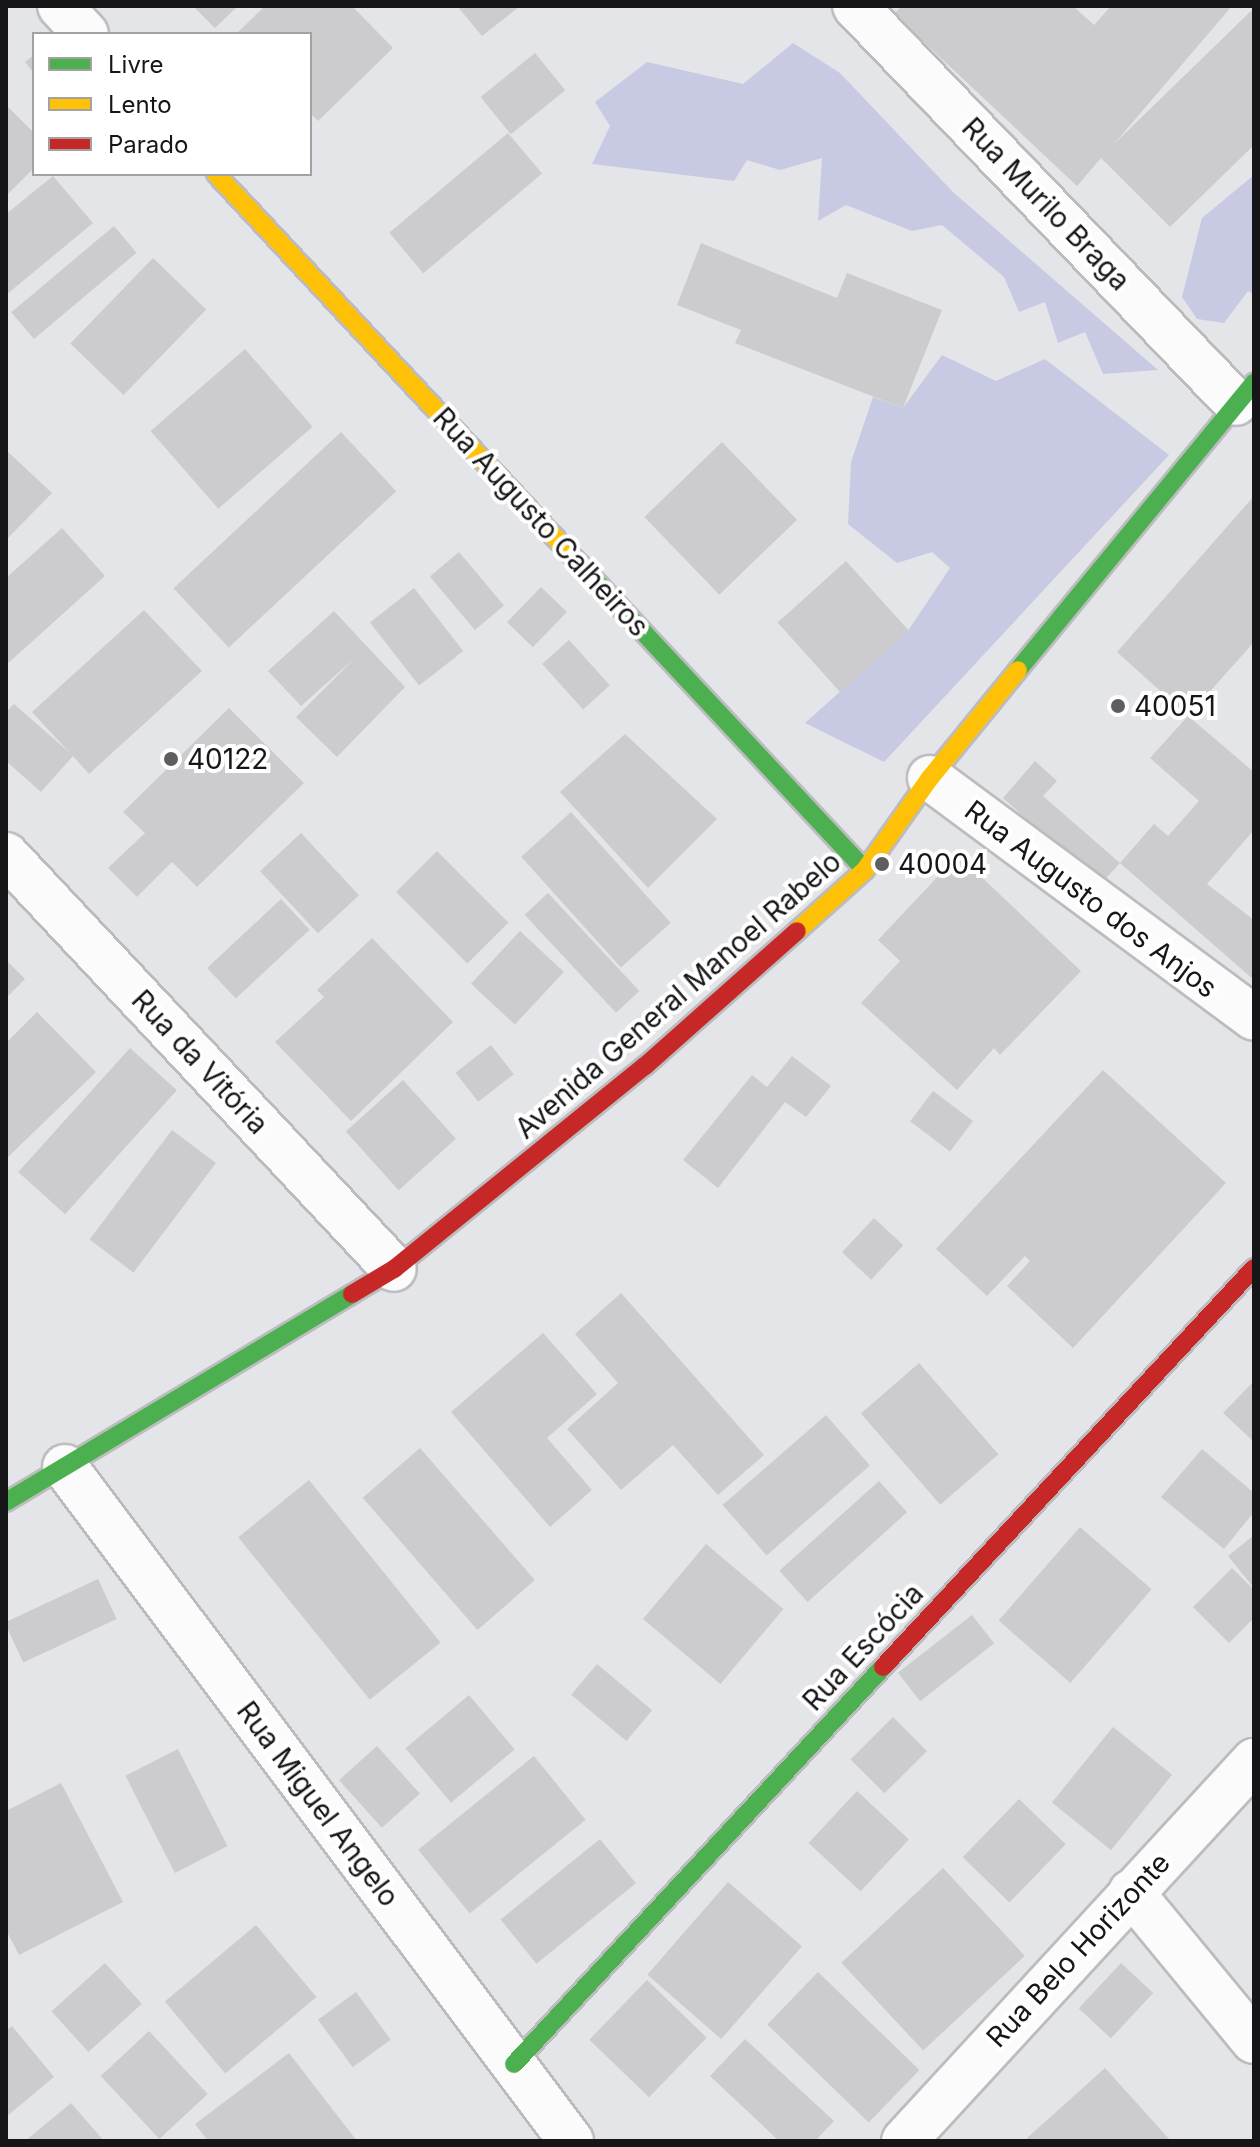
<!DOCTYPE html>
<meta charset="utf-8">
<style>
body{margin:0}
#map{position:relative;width:1260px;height:2147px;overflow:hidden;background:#e4e5e8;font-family:Inter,sans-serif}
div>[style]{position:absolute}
.green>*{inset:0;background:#c8cae3}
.building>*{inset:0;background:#cccccf;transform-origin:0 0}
.roads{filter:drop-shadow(2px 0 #bcbcbe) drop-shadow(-2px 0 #bcbcbe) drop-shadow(0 2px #bcbcbe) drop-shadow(0 -2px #bcbcbe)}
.street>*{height:44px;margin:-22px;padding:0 22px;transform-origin:22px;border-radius:22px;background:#fbfbfc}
.fast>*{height:18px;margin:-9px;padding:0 9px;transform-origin:9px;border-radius:9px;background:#4caf50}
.slow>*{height:18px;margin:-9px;padding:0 9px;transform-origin:9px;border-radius:9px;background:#ffc107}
.jam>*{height:18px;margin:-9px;padding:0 9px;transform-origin:9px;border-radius:9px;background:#c62828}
.dots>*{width:22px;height:22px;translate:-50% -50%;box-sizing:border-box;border:4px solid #fff;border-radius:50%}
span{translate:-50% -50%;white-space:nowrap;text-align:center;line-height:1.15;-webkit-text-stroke:8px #fff;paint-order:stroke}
.street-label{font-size:28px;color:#161618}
.poi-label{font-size:28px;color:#161618}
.left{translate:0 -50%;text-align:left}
.frame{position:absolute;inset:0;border:8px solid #161618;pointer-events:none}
.legend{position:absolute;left:32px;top:32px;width:280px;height:144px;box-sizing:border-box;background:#fff;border:2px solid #a2a2a3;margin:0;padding:10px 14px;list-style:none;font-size:24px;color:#161618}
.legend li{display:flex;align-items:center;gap:16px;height:40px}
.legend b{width:40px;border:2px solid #a2a2a3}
</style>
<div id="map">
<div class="green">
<div style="clip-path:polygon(793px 43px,840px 73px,953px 192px,1158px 370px,1103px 374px,1085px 332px,1058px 343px,1045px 302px,1019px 312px,1004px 277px,942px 225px,912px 231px,846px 205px,818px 221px,822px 158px,780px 170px,747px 160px,734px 181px,592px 164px,610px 126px,595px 102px,647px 62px,743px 84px)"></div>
<div style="clip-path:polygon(1254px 175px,1254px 294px,1248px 291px,1224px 323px,1197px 319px,1182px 297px,1202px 218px)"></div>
<div style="clip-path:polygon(942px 355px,996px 381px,1045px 359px,1169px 455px,884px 762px,805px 723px,908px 631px,950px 568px,932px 552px,897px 563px,848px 524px,851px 462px,873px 397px,903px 408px)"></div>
</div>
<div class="building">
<div style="clip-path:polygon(193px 6px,238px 6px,215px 28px)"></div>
<div style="clip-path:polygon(265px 6px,352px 6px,393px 48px,318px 121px,310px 113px,310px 34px,236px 34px)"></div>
<div style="clip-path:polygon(457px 6px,520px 6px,482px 36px)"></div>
<div style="clip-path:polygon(902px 6px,1073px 6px,1094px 25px,1111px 6px,1232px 6px,1114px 144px,1254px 8px,1254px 145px,1170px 227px,1101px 158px,1077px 186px,894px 14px)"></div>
<div style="left:535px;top:53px;width:48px;height:70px;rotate:51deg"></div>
<div style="clip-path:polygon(34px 55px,34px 73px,25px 62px)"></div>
<div style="clip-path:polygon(6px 105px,34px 133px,34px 168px,6px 196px)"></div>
<div style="left:508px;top:133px;width:53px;height:155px;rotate:50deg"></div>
<div style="clip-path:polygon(53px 176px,93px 223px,6px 295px,6px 214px)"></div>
<div style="left:114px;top:226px;width:35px;height:134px;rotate:50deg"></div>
<div style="clip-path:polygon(701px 243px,837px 298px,847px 273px,942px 310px,903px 408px,735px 343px,741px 330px,677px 305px)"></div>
<div style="left:153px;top:258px;width:74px;height:119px;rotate:44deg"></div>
<div style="left:245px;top:349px;width:103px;height:125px;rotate:49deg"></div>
<div style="left:341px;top:432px;width:81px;height:229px;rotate:47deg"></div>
<div style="left:722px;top:442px;width:108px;height:108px;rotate:46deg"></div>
<div style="clip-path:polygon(6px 450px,52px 493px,6px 540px)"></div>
<div style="clip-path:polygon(1254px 496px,1254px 642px,1188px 716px,1117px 652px)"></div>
<div style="clip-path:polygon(62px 528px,105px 576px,6px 665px,6px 578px)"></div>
<div style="left:459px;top:552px;width:70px;height:38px;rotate:50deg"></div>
<div style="left:846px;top:561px;width:94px;height:92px;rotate:48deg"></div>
<div style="left:541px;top:587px;width:36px;height:49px;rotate:44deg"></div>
<div style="left:414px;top:588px;width:80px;height:56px;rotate:52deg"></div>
<div style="clip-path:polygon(144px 610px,202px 671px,89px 774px,73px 756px,41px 792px,6px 761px,6px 712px,14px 704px,70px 753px,32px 712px)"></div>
<div style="clip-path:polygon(334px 611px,405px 687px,337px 757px,296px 717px,355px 658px,301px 706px,268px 671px)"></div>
<div style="left:569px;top:640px;width:61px;height:36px;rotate:48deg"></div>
<div style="clip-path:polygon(229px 708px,304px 783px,197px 887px,172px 862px,137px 897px,108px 868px,145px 833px,123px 812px)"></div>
<div style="clip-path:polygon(1188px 716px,1254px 772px,1254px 830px,1207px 884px,1254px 920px,1254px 980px,1120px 863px,1154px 824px,1168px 836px,1199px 801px,1150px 758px)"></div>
<div style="clip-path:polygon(625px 734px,717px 819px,648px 888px,560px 792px)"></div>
<div style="clip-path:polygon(1035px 761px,1057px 781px,1043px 796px,1120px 863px,1100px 885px,1003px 798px)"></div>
<div style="left:571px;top:812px;width:149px;height:67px;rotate:48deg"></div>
<div style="left:301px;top:833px;width:85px;height:56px;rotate:47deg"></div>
<div style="left:437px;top:851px;width:101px;height:58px;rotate:45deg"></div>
<div style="clip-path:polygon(958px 855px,1081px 971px,1000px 1055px,994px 1048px,957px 1090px,861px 1003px,900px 961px,878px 940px)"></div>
<div style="left:548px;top:893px;width:134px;height:32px;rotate:47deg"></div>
<div style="left:281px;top:899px;width:42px;height:101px;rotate:47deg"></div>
<div style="left:520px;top:931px;width:60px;height:72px;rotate:43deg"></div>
<div style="clip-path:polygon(372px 938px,453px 1022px,351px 1121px,275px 1042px,324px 997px,317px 990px)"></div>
<div style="clip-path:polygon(6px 960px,25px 979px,6px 998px)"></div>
<div style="clip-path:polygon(37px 1012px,96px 1072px,8px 1157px,6px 1043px)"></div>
<div style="left:491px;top:1045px;width:37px;height:45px;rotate:52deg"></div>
<div style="left:130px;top:1048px;width:63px;height:167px;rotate:42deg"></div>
<div style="clip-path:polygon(792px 1056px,831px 1086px,806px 1117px,785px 1102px,718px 1188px,683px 1160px,752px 1075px,767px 1087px)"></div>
<div style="clip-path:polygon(1103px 1070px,1226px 1183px,1073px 1348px,1007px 1286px,1030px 1261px,1025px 1256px,987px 1296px,936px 1249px)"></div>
<div style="left:403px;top:1080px;width:79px;height:77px;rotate:48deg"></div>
<div style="left:933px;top:1091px;width:50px;height:38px;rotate:37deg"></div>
<div style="left:172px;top:1130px;width:55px;height:137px;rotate:37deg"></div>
<div style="left:874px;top:1218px;width:40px;height:47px;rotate:43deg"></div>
<div style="clip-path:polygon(621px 1293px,764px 1455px,718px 1495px,673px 1445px,621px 1490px,567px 1429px,618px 1383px,575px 1334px)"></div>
<div style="clip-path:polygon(543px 1333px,597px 1394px,547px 1438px,592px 1490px,550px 1527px,451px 1412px)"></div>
<div style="left:919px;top:1363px;width:121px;height:77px;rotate:49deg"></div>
<div style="clip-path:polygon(1254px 1381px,1254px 1442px,1223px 1413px)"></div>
<div style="left:826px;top:1415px;width:67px;height:137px;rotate:49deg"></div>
<div style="left:420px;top:1448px;width:175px;height:76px;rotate:49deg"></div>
<div style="clip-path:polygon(1202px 1449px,1254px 1493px,1254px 1512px,1224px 1549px,1161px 1497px)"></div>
<div style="left:309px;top:1480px;width:209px;height:91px;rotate:51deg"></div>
<div style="left:879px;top:1481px;width:42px;height:134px;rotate:48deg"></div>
<div style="left:1080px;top:1527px;width:95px;height:124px;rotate:41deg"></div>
<div style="clip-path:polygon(1254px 1535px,1254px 1588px,1228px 1556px)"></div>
<div style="left:706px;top:1544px;width:101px;height:98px;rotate:40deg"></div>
<div style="clip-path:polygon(1232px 1568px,1254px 1590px,1254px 1618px,1229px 1643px,1193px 1607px)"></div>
<div style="left:98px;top:1579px;width:44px;height:103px;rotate:65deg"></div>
<div style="left:972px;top:1615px;width:36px;height:94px;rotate:52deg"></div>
<div style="left:597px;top:1664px;width:72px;height:40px;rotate:40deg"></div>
<div style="left:469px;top:1695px;width:71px;height:83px;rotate:50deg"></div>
<div style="left:893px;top:1717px;width:48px;height:60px;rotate:45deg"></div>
<div style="left:1113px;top:1727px;width:76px;height:97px;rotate:39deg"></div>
<div style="left:377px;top:1746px;width:64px;height:51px;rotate:48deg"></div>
<div style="left:178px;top:1749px;width:109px;height:59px;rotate:63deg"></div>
<div style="left:534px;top:1756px;width:82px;height:149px;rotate:51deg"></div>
<div style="clip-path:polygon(61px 1783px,123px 1902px,19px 1955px,6px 1930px,6px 1811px)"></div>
<div style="left:857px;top:1791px;width:71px;height:71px;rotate:43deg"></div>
<div style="left:1019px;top:1799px;width:65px;height:81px;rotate:44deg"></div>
<div style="left:600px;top:1839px;width:57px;height:128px;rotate:51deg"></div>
<div style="left:943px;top:1868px;width:120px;height:139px;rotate:47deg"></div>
<div style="left:728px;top:1882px;width:98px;height:123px;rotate:41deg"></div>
<div style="left:256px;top:1925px;width:94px;height:119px;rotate:50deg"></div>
<div style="left:105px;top:1963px;width:55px;height:72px;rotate:48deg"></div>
<div style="left:1121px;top:1963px;width:44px;height:62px;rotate:43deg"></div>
<div style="left:818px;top:1972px;width:141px;height:73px;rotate:44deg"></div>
<div style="left:647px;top:1980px;width:83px;height:83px;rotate:44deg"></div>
<div style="left:356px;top:1992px;width:59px;height:47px;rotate:54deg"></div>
<div style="clip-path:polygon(12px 2026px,54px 2077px,6px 2117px,6px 2031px)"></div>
<div style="left:149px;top:2031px;width:86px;height:66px;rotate:47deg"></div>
<div style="clip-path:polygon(745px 2039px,834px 2121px,815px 2141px,779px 2141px,710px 2076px)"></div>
<div style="clip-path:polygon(289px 2053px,357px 2141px,208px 2141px,195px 2124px)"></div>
<div style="clip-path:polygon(1105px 2068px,1171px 2141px,1029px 2141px,1027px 2138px)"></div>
<div style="clip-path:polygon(71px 2103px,104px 2141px,25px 2141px)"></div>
</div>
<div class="roads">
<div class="street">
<div style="left:60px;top:6px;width:38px;rotate:47deg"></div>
<div style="left:855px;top:6px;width:550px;rotate:46.18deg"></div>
<div style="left:930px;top:778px;width:403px;rotate:36.5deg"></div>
<div style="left:6px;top:855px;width:567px;rotate:46.86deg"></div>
<div style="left:65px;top:1467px;width:843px;rotate:53.1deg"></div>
<div style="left:1131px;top:1892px;width:193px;rotate:50.5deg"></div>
<div style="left:904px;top:2141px;width:517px;rotate:-47.35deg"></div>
</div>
<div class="fast">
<div style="left:590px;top:575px;width:403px;rotate:47deg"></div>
<div style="left:1018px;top:670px;width:372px;rotate:-50.6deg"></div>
<div style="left:6px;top:1502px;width:404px;rotate:-31deg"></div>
<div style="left:514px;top:2064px;width:542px;rotate:-47.09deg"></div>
</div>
<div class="slow">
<div style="left:216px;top:174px;width:548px;rotate:47deg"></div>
<div style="left:797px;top:931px;width:91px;rotate:-41.9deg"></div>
<div style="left:865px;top:870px;width:113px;rotate:-54.8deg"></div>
<div style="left:930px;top:778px;width:139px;rotate:-50.8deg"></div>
</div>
<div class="jam">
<div style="left:352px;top:1294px;width:49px;rotate:-30.8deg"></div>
<div style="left:394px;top:1269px;width:323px;rotate:-39deg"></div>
<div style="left:645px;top:1066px;width:203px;rotate:-41.6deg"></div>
<div style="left:883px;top:1667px;width:545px;rotate:-47.08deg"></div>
</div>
</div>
<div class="dots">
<div style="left:1118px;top:706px;background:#5e5e61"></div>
<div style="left:171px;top:759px;background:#5e5e61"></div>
<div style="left:882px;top:864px;background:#5e5e61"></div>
</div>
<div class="street-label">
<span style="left:1046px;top:204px;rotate:46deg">Rua Murilo Braga</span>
<span style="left:541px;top:522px;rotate:47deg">Rua Augusto Calheiros</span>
<span style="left:1091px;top:899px;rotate:37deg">Rua Augusto dos Anjos</span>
<span style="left:678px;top:995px;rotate:-41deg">Avenida General Manoel Rabelo</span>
<span style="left:200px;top:1062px;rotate:47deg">Rua da Vitória</span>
<span style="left:863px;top:1647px;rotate:-47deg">Rua Escócia</span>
<span style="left:318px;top:1804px;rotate:53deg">Rua Miguel Angelo</span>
<span style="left:1078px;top:1950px;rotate:-47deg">Rua Belo Horizonte</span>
</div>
<div class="poi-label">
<span class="left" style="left:1134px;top:706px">40051</span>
<span class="left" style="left:187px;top:759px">40122</span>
<span class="left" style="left:898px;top:864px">40004</span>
</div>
<div class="frame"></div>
<ul class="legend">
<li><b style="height:10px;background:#4caf50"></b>Livre</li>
<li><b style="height:10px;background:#ffc107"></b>Lento</li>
<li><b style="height:10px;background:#c62828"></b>Parado</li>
</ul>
</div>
